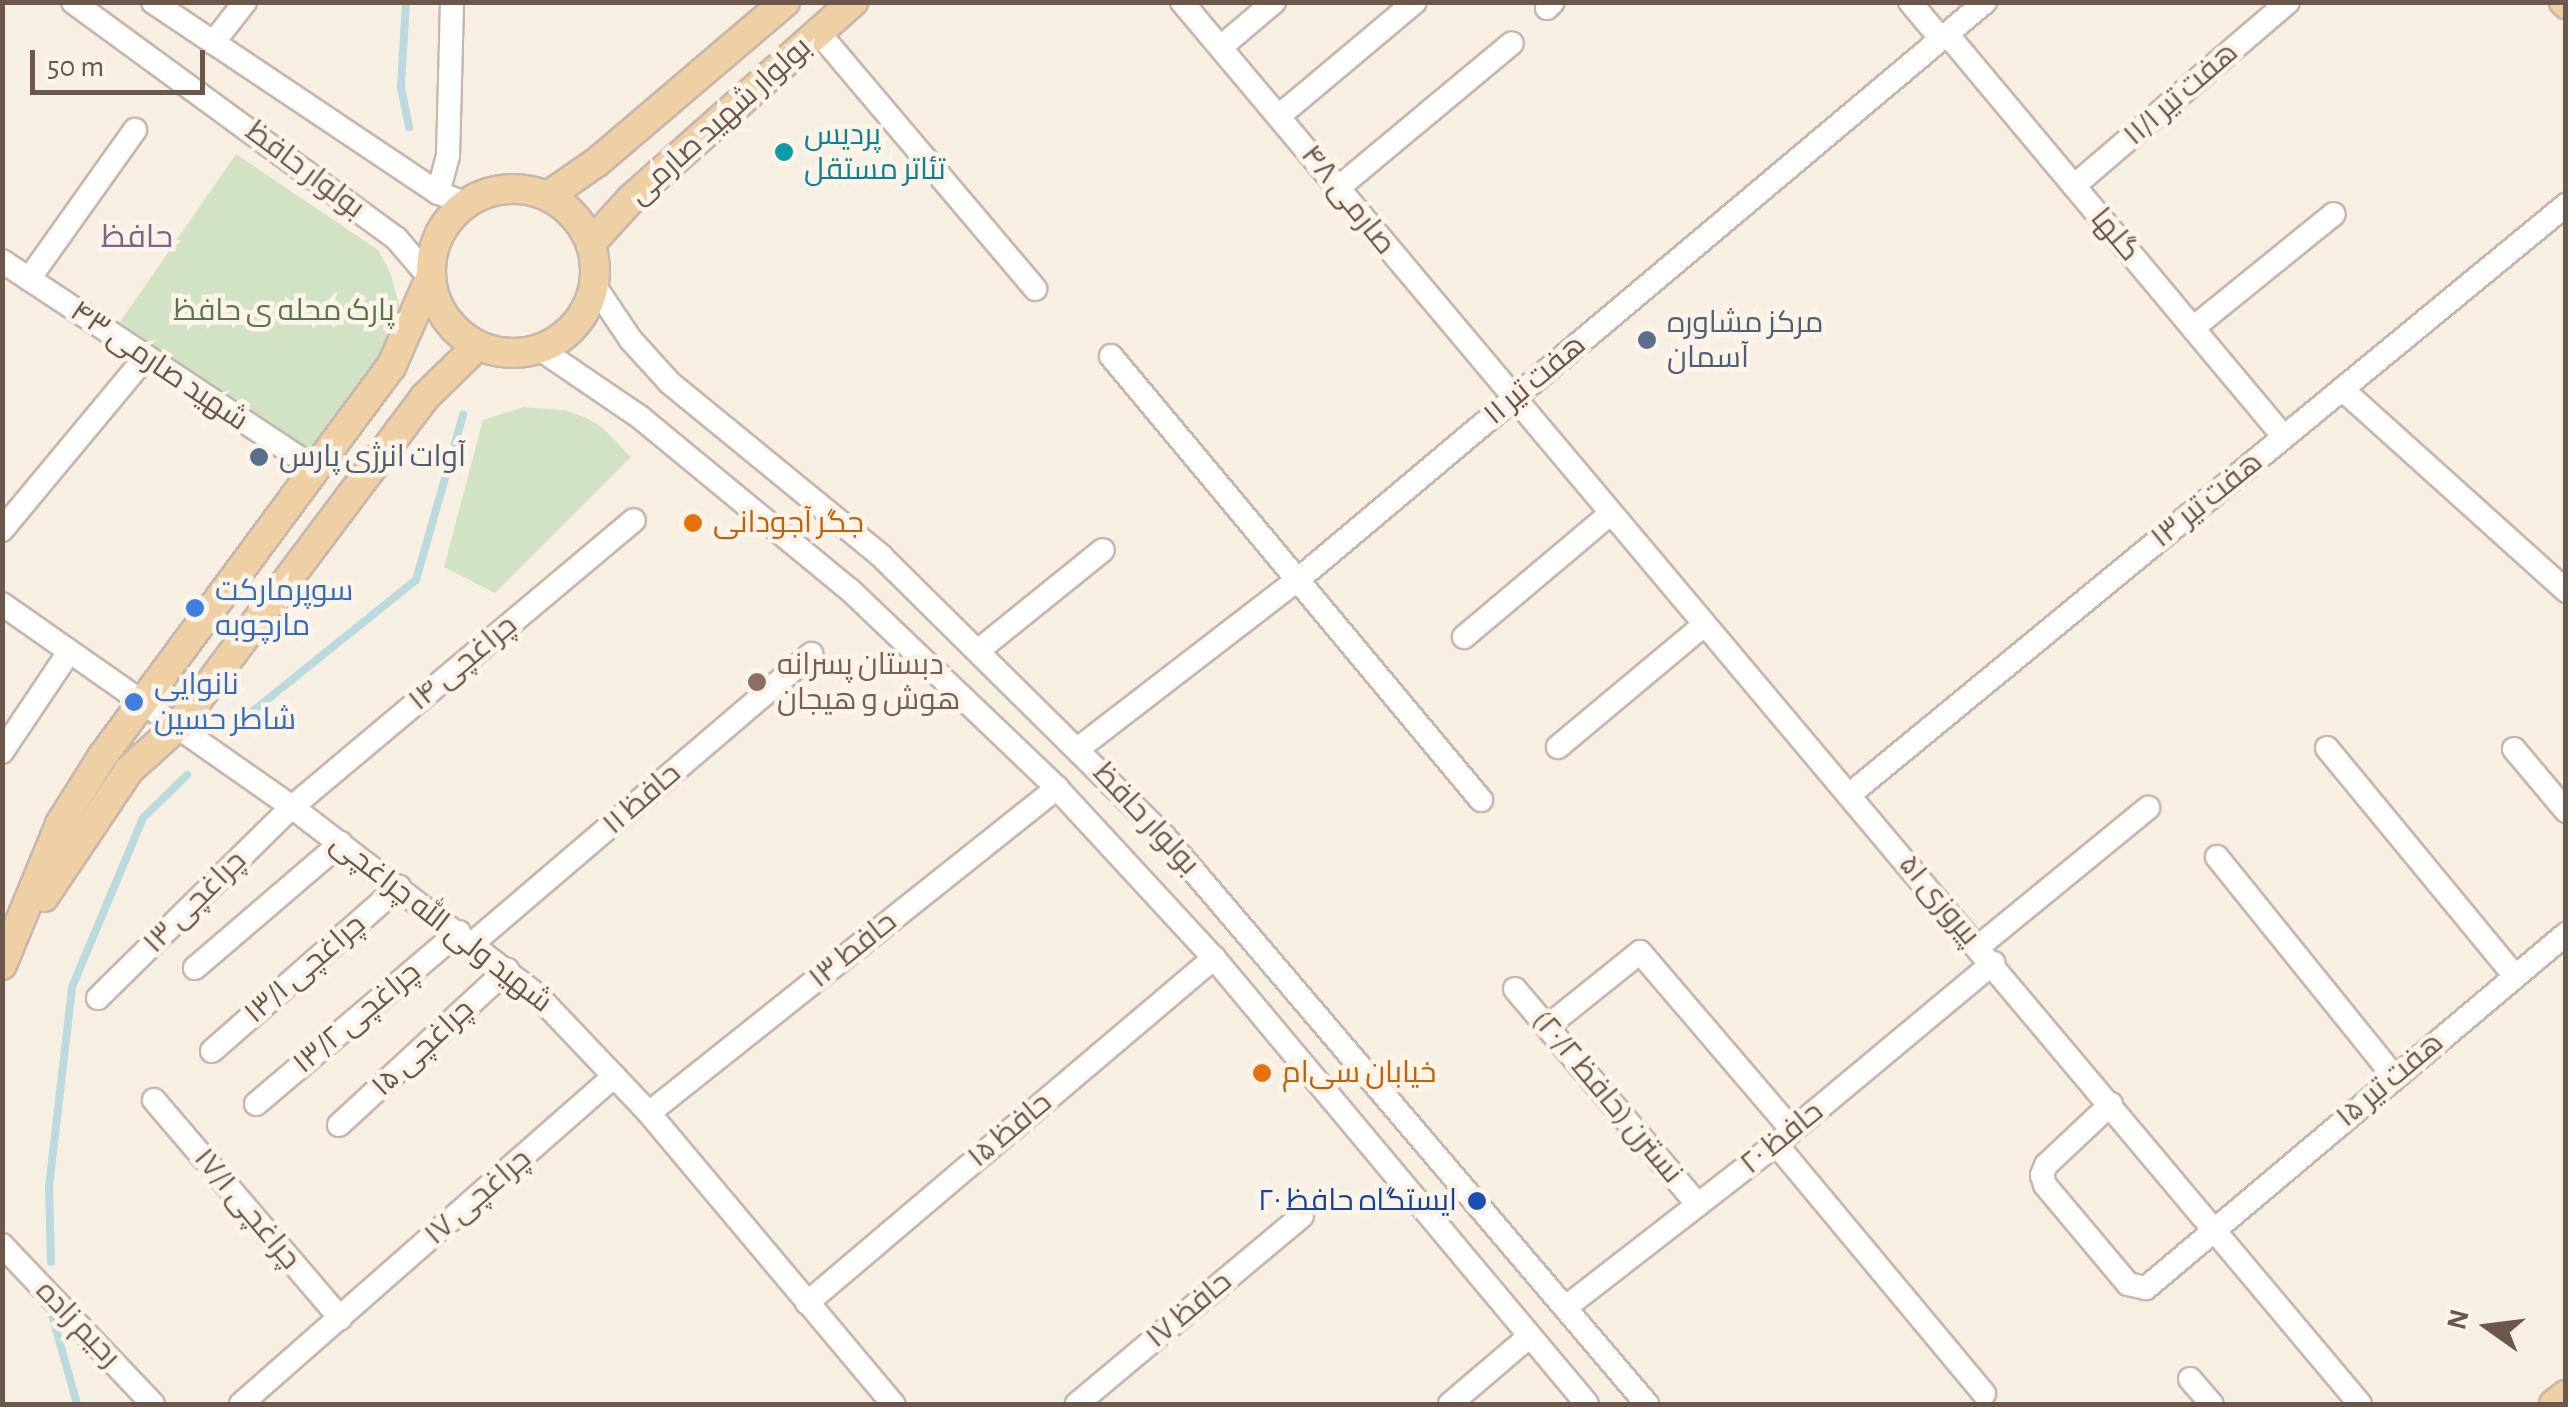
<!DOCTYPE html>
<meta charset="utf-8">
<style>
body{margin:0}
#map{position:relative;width:2568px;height:1407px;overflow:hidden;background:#f8efe3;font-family:"Alegreya Sans",Cairo,sans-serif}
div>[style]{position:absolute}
.green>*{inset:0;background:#d1e3c4}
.stream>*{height:8px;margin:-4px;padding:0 4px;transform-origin:4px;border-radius:4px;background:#bbdade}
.roads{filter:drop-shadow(2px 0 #c7b7ac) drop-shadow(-2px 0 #c7b7ac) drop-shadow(0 2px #c7b7ac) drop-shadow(0 -2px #c7b7ac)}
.minor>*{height:22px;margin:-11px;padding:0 11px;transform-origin:11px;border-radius:11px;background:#fff}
.major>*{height:28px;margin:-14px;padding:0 14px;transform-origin:14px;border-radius:14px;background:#eed0a4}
.major>.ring{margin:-14px;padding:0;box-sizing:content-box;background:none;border:28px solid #eed0a4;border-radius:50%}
.dots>*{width:28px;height:28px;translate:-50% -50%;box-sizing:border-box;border:5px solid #fcf4e8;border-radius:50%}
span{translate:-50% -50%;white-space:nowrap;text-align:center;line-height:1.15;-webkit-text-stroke:9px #fcf4e8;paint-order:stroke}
.street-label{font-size:30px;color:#6c574d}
.culture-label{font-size:30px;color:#0d838f}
.left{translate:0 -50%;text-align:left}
.park-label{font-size:30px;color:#58764a}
.service-label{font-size:30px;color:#4e5e75}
.food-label{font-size:30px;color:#c56008}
.shop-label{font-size:30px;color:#366cbe}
.education-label{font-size:30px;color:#785e54}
.transit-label{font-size:30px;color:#164399}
.right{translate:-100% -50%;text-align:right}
.neighbourhood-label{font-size:32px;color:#7b6589}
.frame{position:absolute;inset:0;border:5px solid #6c574d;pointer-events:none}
.north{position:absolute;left:2438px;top:1277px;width:100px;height:100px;-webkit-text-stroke:8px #fcf4e8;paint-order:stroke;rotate:284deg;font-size:28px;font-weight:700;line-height:40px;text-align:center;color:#6c574d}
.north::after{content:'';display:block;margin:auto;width:35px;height:45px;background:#6c574d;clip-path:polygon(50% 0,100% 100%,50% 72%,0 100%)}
.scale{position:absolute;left:30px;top:50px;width:175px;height:45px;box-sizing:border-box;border:5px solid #6c574d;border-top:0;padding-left:12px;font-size:30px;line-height:35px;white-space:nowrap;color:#6c574d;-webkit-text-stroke:8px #fcf4e8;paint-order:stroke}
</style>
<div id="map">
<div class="green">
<div style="clip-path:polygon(236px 154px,378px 250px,390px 272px,404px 322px,324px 448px,310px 452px,290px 442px,120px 322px)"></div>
<div style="clip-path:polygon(523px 407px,565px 410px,584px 417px,602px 427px,631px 457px,495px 593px,444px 567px,483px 420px)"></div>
</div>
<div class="stream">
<div style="left:406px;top:2px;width:85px;rotate:93.4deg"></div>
<div style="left:401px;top:87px;width:41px;rotate:78.7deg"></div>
<div style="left:238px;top:723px;width:228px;rotate:-38.8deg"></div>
<div style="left:416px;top:580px;width:172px;rotate:-74.1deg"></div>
<div style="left:51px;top:1262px;width:75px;rotate:-91.5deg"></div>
<div style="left:49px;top:1187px;width:201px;rotate:-83.4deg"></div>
<div style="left:72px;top:987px;width:183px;rotate:-67.2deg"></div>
<div style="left:143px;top:818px;width:62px;rotate:-44.3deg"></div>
<div style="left:51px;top:1311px;width:97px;rotate:74.4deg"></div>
</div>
<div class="roads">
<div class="minor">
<div style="left:73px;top:2px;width:400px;rotate:36.2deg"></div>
<div style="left:396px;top:238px;width:52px;rotate:49.6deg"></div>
<div style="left:153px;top:2px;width:343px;rotate:33.8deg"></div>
<div style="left:438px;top:193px;width:30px;rotate:20deg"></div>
<div style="left:1182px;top:2px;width:1831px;rotate:49.96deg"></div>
<div style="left:1910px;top:2px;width:48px;rotate:50deg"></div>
<div style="left:1547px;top:8px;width:8px;rotate:-45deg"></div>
<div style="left:819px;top:33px;width:335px;rotate:49.8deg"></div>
<div style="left:1947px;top:34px;width:525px;rotate:50.1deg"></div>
<div style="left:213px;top:43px;width:52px;rotate:-52deg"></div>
<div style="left:1222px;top:46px;width:68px;rotate:-40.2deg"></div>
<div style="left:1279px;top:116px;width:177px;rotate:-40deg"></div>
<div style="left:2074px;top:186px;width:282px;rotate:-40.7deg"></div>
<div style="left:1338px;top:188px;width:226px;rotate:-39.8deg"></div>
<div style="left:438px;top:193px;width:38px;rotate:-75deg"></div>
<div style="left:448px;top:156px;width:154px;rotate:-88.5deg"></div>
<div style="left:2px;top:261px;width:377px;rotate:33.5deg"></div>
<div style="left:29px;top:279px;width:183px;rotate:-54.6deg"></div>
<div style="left:594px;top:285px;width:66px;rotate:56.1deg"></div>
<div style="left:631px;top:340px;width:58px;rotate:47.8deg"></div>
<div style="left:670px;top:383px;width:273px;rotate:39.3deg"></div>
<div style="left:881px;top:556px;width:397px;rotate:44.7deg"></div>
<div style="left:1163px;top:835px;width:747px;rotate:49.62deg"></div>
<div style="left:2193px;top:328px;width:181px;rotate:-39deg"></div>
<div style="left:540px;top:349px;width:122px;rotate:34.3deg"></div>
<div style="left:641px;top:418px;width:271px;rotate:39.5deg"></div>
<div style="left:850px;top:590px;width:286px;rotate:43.7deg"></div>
<div style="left:1057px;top:788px;width:231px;rotate:47.3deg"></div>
<div style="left:1214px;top:958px;width:581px;rotate:50.09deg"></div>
<div style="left:1111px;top:356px;width:578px;rotate:50.19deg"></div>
<div style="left:2342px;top:389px;width:302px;rotate:42deg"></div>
<div style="left:2px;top:530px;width:224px;rotate:-50.3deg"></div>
<div style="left:2px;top:604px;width:354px;rotate:35deg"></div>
<div style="left:292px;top:807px;width:310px;rotate:37.5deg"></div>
<div style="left:538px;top:996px;width:161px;rotate:46.5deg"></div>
<div style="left:649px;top:1113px;width:380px;rotate:50deg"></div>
<div style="left:1464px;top:637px;width:191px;rotate:-40.1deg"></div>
<div style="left:979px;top:650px;width:159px;rotate:-38.9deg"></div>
<div style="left:1558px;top:747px;width:190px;rotate:-39.9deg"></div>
<div style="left:1079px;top:748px;width:279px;rotate:-37.6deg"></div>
<div style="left:1300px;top:578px;width:895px;rotate:-40.06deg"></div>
<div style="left:2327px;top:748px;width:296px;rotate:50.5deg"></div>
<div style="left:2514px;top:749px;width:81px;rotate:50deg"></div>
<div style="left:2px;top:752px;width:120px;rotate:-56.2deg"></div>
<div style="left:1849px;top:795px;width:929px;rotate:-39.45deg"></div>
<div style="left:2217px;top:857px;width:282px;rotate:51.1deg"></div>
<div style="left:473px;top:943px;width:445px;rotate:-40.5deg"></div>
<div style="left:1978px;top:947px;width:220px;rotate:-39.3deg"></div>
<div style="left:195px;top:968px;width:192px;rotate:-40.6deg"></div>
<div style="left:1515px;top:989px;width:283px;rotate:49.7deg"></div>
<div style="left:98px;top:998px;width:272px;rotate:-44.6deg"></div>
<div style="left:292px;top:807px;width:446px;rotate:-40deg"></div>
<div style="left:1548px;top:1026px;width:118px;rotate:-38.8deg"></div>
<div style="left:1640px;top:952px;width:234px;rotate:49.5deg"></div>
<div style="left:212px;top:1051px;width:249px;rotate:-41.3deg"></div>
<div style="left:154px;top:1100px;width:287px;rotate:49.5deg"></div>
<div style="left:256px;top:1104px;width:266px;rotate:-40.3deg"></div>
<div style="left:2111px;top:1104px;width:89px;rotate:136.8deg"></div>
<div style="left:2046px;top:1165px;width:11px;rotate:112deg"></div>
<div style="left:2042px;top:1175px;width:10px;rotate:73deg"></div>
<div style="left:2045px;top:1185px;width:129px;rotate:50deg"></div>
<div style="left:2128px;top:1284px;width:18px;rotate:13deg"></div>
<div style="left:2146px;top:1288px;width:549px;rotate:-40.13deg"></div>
<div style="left:649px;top:1113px;width:522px;rotate:-38.54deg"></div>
<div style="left:339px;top:1125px;width:229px;rotate:-42.7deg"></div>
<div style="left:1776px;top:1144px;width:325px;rotate:50.2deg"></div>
<div style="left:2px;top:1245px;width:219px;rotate:46.5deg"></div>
<div style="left:807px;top:1303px;width:534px;rotate:-40.29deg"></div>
<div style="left:1566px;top:1307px;width:266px;rotate:-37.8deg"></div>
<div style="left:1776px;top:1144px;width:283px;rotate:-39.8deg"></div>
<div style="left:2190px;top:1379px;width:33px;rotate:49deg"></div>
<div style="left:241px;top:1404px;width:497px;rotate:-41.3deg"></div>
<div style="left:1077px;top:1404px;width:293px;rotate:-39.9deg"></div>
<div style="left:1450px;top:1404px;width:105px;rotate:-40.4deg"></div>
</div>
<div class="major">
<div style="left:2564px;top:2px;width:3px;rotate:45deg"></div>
<div class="ring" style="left:431px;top:189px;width:136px;height:136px"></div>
<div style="left:548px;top:196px;width:60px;rotate:-34.8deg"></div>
<div style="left:597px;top:162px;width:247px;rotate:-40.4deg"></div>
<div style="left:591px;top:243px;width:59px;rotate:-47.7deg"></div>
<div style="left:631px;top:199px;width:297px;rotate:-41.6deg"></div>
<div style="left:44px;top:897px;width:153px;rotate:-56.2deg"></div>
<div style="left:129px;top:770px;width:66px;rotate:-41.9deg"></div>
<div style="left:178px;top:726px;width:411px;rotate:-53.1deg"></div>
<div style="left:425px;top:397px;width:73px;rotate:-44.4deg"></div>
<div style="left:2px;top:965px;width:152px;rotate:-67.6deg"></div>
<div style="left:60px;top:824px;width:79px;rotate:-57.9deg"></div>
<div style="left:102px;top:757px;width:485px;rotate:-53.5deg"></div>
<div style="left:391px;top:367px;width:97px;rotate:-66.3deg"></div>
<div style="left:2554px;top:1404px;width:15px;rotate:-37deg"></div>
</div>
</div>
<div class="dots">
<div style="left:784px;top:152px;background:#0f9aa8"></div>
<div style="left:1647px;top:340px;background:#5c6f8a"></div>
<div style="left:259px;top:457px;background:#5c6f8a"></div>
<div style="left:693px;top:523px;background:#e8710a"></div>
<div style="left:195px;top:608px;background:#3f7fe0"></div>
<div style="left:757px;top:682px;background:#8d6e63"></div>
<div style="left:134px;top:702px;background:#3f7fe0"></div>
<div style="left:1262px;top:1073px;background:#e8710a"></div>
<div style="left:1477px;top:1201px;background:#1a4fb4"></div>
</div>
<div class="street-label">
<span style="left:2181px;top:94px;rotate:-41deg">هفت تیر ۱۱/۱</span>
<span style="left:720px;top:121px;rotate:-42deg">بولوار شهید صارمی</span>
<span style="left:305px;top:170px;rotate:37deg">بولوار حافظ</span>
<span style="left:1348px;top:200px;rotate:51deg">صارمی ۴۸</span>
<span style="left:2115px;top:235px;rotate:50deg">گلها</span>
<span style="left:159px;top:366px;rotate:34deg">شهید صارمی ۴۳</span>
<span style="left:1535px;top:380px;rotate:-40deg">هفت تیر ۱۱</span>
<span style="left:2207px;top:500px;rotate:-39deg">هفت تیر ۱۳</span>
<span style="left:463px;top:663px;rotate:-40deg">چراغچی ۱۴</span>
<span style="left:642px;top:799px;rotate:-41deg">حافظ ۱۱</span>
<span style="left:1146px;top:819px;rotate:47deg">بولوار حافظ</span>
<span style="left:1939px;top:900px;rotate:50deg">پیروزی ۵۱</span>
<span style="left:195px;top:902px;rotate:-45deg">چراغچی ۱۳</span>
<span style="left:441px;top:923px;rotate:38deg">شهید ولی الله چراغچی</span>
<span style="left:853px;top:950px;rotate:-39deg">حافط ۱۳</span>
<span style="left:305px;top:969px;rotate:-41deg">چراغچی ۱۳/۱</span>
<span style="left:357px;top:1018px;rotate:-40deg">چراغچی ۱۳/۲</span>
<span style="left:423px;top:1048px;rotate:-43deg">چراغچی ۱۵</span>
<span style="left:2390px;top:1080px;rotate:-40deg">هفت تیر ۱۵</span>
<span style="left:1607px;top:1097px;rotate:50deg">نسترن (حافظ ۲۰/۲)</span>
<span style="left:1010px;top:1130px;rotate:-40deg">حافظ ۱۵</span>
<span style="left:1782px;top:1138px;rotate:-39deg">حافظ ۲۰</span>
<span style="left:478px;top:1197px;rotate:-41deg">چراغچی ۱۷</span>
<span style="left:247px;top:1209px;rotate:50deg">چراغچی ۱۷/۱</span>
<span style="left:1189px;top:1310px;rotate:-40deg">حافظ ۱۷</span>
<span style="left:78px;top:1324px;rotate:46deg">رحیم زاده</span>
</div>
<div class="culture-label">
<span class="left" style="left:804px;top:152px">پردیس<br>تئاتر مستقل</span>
</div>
<div class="park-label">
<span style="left:284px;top:311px">پارک محله ی حافظ</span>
</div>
<div class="service-label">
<span class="left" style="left:1667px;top:340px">مرکز مشاوره<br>آسمان</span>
<span class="left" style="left:279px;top:457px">آوات انرژی پارس</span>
</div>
<div class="food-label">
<span class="left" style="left:713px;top:523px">جگر آجودانی</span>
<span class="left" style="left:1282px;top:1073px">خیابان سی‌ام</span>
</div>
<div class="shop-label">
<span class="left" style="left:215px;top:608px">سوپرمارکت<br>مارچوبه</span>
<span class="left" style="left:154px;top:702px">نانوایی<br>شاطر حسین</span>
</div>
<div class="education-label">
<span class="left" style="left:777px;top:682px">دبستان پسرانه<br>هوش و هیجان</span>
</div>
<div class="transit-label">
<span class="right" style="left:1457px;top:1201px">ایستگاه حافظ ۲۰</span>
</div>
<div class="neighbourhood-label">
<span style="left:137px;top:237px">حافظ</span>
</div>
<div class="frame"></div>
<div class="north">N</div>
<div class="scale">50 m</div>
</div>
